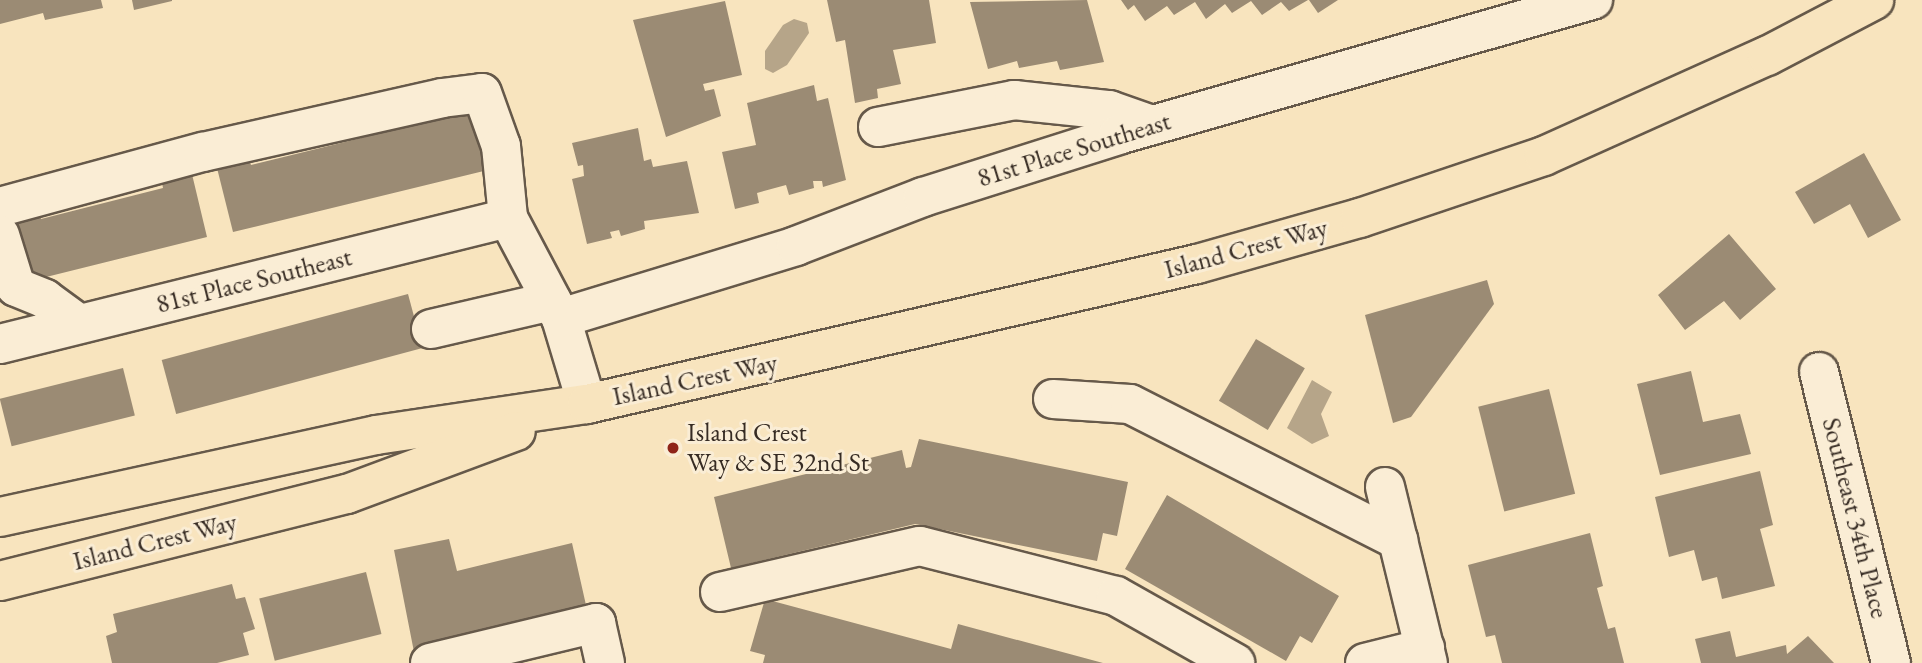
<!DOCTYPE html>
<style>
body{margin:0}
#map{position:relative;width:1922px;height:663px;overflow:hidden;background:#f8e4be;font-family:"EB Garamond",serif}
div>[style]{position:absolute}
.water>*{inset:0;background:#b6a589}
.building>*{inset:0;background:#9b8b74;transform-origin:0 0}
.roads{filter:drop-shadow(2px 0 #66594a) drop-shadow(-2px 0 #66594a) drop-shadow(0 2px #66594a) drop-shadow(0 -2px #66594a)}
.minor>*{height:38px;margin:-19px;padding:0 19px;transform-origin:19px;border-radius:19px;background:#faedd5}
.major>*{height:38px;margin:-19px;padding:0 19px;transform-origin:19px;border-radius:19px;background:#f8e4be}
.dots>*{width:19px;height:19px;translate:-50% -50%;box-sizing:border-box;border:4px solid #faedd5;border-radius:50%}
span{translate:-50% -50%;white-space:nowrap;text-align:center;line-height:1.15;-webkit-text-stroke:6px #faedd5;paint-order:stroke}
.street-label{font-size:26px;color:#362b23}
.poi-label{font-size:26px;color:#362b23}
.left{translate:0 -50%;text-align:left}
</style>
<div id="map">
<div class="water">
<div style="clip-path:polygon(794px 19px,807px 23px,809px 33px,787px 65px,773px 73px,765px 69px,765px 51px,783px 25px)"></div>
<div style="clip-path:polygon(1312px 380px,1332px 392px,1321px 414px,1329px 436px,1312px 444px,1287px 428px)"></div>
</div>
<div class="building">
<div style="clip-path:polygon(0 0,101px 0,103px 8px,45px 20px,43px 13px,0 24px)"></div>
<div style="clip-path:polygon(132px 0,172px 0,172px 1px,134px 10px)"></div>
<div style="clip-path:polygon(827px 0,929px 0,936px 43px,893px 50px,901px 84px,877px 89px,878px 98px,855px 103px,845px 40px,836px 42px)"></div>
<div style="clip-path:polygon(1087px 0,1104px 62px,1060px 70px,1057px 61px,1019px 68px,1017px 61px,988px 69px,970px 2px)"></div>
<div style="clip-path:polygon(1121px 0,1308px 0,1289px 11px,1281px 2px,1262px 15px,1251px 1px,1232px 13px,1225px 4px,1206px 19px,1195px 2px,1174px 15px,1167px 6px,1145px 21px,1134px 5px,1128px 10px)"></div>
<div style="clip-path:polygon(1309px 0,1338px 0,1318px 13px)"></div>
<div style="clip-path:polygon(725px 1px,742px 75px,703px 84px,705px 91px,714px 89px,721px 116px,666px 137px,633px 20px)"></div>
<div style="clip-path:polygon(814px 85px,817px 101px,828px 98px,846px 180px,823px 187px,822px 181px,813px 181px,814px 188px,789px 195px,786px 185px,757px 193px,759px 203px,735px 209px,722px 152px,756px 145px,747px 103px)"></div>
<div style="clip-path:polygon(476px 98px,492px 169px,233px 232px,215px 160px,247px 154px,251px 165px,447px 117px,444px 106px)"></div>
<div style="clip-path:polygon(638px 128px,644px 161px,651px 159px,653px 167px,687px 161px,699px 213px,644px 221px,645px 229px,621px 236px,619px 230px,610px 232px,612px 238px,587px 244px,572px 179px,584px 176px,583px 165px,578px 166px,572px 143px)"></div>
<div style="clip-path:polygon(1864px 153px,1901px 220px,1868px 238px,1850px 204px,1814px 224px,1795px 192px)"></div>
<div style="clip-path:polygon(191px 170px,207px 237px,26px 282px,11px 215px,39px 208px,41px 219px,163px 188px,161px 178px)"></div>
<div style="clip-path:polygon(1729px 234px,1776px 289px,1740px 320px,1724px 301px,1685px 330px,1658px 295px)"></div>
<div style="clip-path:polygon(1487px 280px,1494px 304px,1411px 417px,1393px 423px,1365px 315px)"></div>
<div style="left:408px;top:294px;width:56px;height:255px;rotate:75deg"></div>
<div style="left:1256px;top:339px;width:57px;height:72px;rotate:31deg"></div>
<div style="left:123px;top:368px;width:49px;height:127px;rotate:76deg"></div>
<div style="clip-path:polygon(1691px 371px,1703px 422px,1740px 414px,1751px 454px,1660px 475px,1637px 384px)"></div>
<div style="left:1549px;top:389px;width:108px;height:73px;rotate:76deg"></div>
<div style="clip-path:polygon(919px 439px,1128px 482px,1117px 536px,1103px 533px,1097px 561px,915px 524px,731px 568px,714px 497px,902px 450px,906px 468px,911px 467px)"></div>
<div style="clip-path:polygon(1760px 471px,1773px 525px,1760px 529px,1775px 586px,1722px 599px,1717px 577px,1702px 581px,1694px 550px,1669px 557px,1655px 497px)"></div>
<div style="clip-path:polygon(1167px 495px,1339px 596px,1312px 643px,1300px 636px,1286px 661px,1125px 569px)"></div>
<div style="clip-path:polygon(1590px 533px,1603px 586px,1597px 588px,1608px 629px,1615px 627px,1624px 663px,1502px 663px,1495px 635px,1486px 637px,1468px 565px)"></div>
<div style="clip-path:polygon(449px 539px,457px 571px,572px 543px,588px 614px,414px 652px,394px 550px)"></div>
<div style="left:366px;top:572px;width:64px;height:110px;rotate:76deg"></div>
<div style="clip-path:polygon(232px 584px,236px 599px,245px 597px,255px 629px,243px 633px,249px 655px,217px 663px,112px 663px,106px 636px,117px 632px,113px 614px)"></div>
<div style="clip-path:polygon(765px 599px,951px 649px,958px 624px,1103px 663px,763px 663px,765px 655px,750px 651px)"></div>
<div style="clip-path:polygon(1730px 631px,1736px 657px,1786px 645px,1787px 654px,1808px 636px,1834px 663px,1701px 663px,1695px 639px)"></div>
</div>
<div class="roads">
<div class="minor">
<div style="left:878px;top:127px;width:139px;rotate:-11.2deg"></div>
<div style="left:1014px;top:100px;width:96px;rotate:6deg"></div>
<div style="left:1109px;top:110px;width:46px;rotate:19.2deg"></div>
<div style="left:0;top:207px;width:210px;rotate:-15.2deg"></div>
<div style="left:203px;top:152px;width:245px;rotate:-12.7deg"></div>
<div style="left:442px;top:98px;width:40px;rotate:-7.1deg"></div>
<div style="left:482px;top:93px;width:56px;rotate:70.3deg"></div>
<div style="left:501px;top:146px;width:72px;rotate:84.4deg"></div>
<div style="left:508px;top:218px;width:113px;rotate:62.1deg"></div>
<div style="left:561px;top:318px;width:90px;rotate:73.2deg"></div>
<div style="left:0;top:235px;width:54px;rotate:72.9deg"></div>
<div style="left:16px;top:287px;width:31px;rotate:22deg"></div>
<div style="left:45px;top:299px;width:42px;rotate:36.3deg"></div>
<div style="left:561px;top:318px;width:246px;rotate:-17deg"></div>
<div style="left:796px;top:246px;width:136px;rotate:-21.1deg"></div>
<div style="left:923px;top:197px;width:205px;rotate:-17.6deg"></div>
<div style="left:1118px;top:135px;width:494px;rotate:-15.9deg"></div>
<div style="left:431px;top:329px;width:124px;rotate:-13deg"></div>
<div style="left:0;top:344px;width:523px;rotate:-13.93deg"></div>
<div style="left:1819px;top:372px;width:300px;rotate:76.1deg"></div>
<div style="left:1053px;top:399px;width:77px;rotate:3.7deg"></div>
<div style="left:1130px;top:404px;width:301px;rotate:26.9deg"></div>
<div style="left:1385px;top:487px;width:181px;rotate:76.3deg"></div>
<div style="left:720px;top:592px;width:205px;rotate:-13deg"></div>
<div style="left:920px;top:546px;width:202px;rotate:14.3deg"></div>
<div style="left:1116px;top:596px;width:137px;rotate:29.4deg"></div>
<div style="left:430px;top:663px;width:171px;rotate:-13.5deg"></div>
<div style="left:596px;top:623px;width:41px;rotate:77.3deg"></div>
<div style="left:1365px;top:663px;width:62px;rotate:-14deg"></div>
</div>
<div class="major">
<div style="left:0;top:517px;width:385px;rotate:-12.3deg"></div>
<div style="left:376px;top:435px;width:213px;rotate:-8.4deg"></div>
<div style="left:587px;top:404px;width:626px;rotate:-12.93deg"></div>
<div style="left:1197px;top:264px;width:169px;rotate:-15.8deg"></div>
<div style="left:1360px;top:218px;width:194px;rotate:-18.6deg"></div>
<div style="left:1544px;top:156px;width:244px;rotate:-24.2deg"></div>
<div style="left:1767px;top:56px;width:121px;rotate:-27.6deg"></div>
<div style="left:0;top:581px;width:358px;rotate:-14.1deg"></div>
<div style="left:347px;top:494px;width:180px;rotate:-20.4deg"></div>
</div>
</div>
<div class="dots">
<div style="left:673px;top:448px;background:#8f2418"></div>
</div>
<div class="street-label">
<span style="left:1074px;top:150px;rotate:-17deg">81st Place Southeast</span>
<span style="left:1246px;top:249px;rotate:-15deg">Island Crest Way</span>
<span style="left:254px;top:281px;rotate:-14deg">81st Place Southeast</span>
<span style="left:695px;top:380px;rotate:-12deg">Island Crest Way</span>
<span style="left:1855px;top:518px;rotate:76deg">Southeast 34th Place</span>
<span style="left:155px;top:542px;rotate:-14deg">Island Crest Way</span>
</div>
<div class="poi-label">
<span class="left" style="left:687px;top:448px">Island Crest<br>Way &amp; SE 32nd St</span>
</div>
</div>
